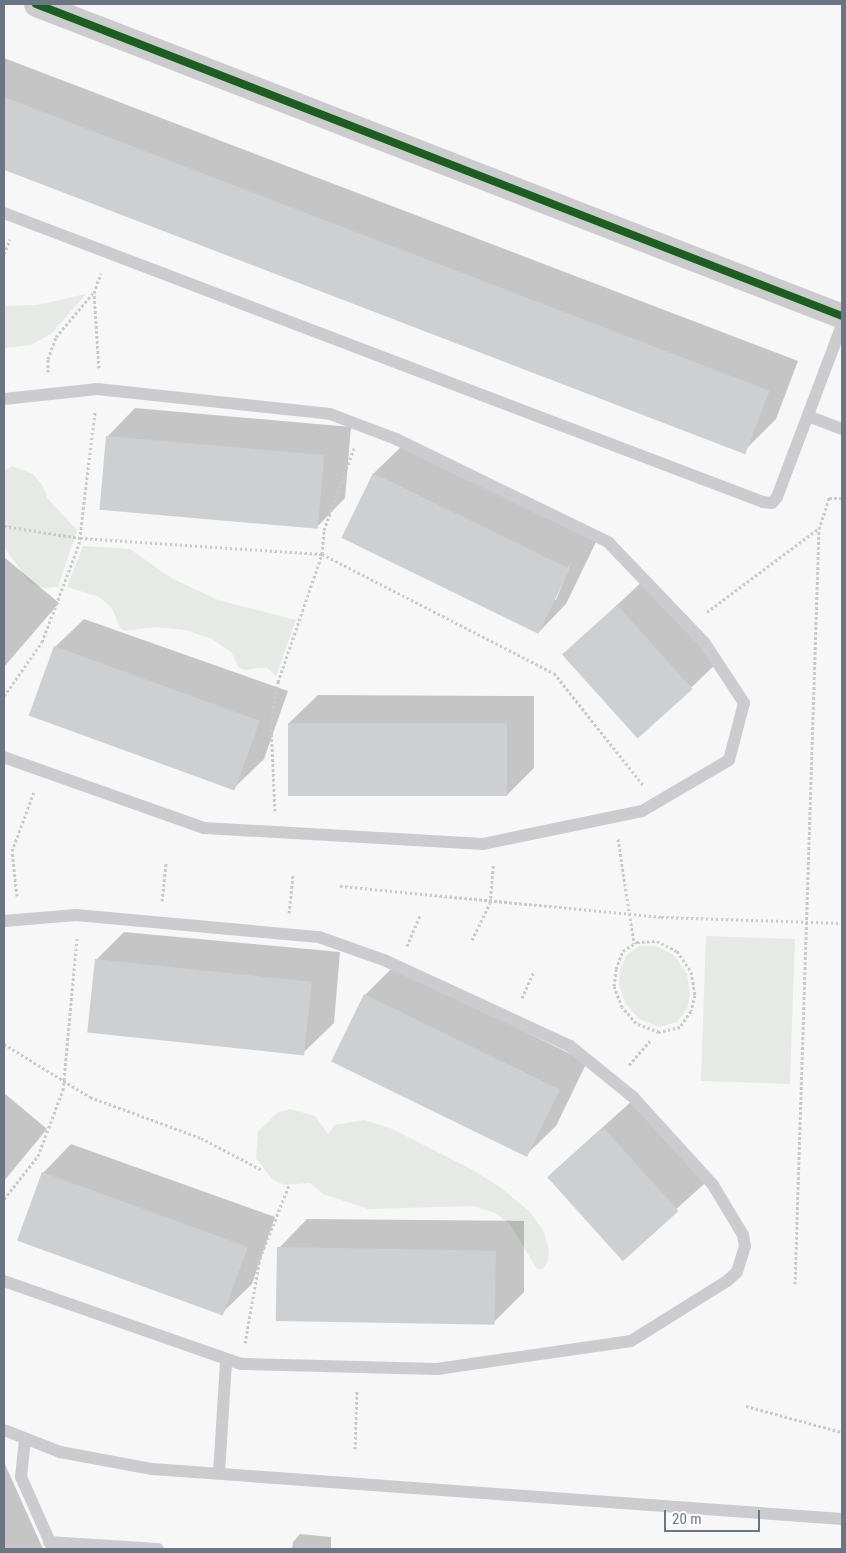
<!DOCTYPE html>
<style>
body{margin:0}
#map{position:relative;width:846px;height:1553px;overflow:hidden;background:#f7f7f7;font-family:"Roboto Condensed",sans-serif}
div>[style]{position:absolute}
.green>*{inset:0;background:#e6e9e5;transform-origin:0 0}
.shadow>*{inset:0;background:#0003;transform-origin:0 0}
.building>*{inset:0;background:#cecfd0;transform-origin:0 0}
.path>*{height:3px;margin-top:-1.5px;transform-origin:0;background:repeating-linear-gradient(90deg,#c9cacb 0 2.5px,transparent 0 5px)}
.lane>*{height:12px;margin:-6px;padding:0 6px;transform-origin:6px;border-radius:6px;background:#ccccce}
.street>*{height:25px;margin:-12.5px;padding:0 12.5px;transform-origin:12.5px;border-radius:12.5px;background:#ccccce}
.cycleway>*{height:8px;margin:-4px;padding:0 4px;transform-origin:4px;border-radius:4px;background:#1b5e20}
span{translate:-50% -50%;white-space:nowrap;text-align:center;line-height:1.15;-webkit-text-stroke:5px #fff;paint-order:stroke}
.frame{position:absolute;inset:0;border:5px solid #6a7684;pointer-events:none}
.scale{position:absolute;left:664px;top:1510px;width:96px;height:22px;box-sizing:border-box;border:2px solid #6a7684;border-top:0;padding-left:6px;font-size:15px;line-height:18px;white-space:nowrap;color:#6a7684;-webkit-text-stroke:4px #fff;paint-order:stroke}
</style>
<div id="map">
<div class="green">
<div style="clip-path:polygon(86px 294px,52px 333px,31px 345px,4px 348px,4px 306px,37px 305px)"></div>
<div style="clip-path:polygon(12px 466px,33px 474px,42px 485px,48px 499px,77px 530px,58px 587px,43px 588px,30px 583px,4px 547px,4px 471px)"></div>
<div style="clip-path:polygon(83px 546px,130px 549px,171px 578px,218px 600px,296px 620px,276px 676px,266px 667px,245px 670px,239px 668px,231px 652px,212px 639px,186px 630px,154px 627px,125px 631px,120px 628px,112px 608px,99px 597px,67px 587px)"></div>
<div style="left:706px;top:936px;width:89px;height:145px;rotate:2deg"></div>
<div style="clip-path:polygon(639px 946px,656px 946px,674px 955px,687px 974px,690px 995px,687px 1009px,677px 1022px,659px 1027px,639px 1019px,626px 1004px,619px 985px,620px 970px,627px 955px)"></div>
<div style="clip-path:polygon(290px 1109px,315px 1116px,328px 1134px,335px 1125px,364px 1120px,390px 1128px,471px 1169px,500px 1187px,530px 1212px,544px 1232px,549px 1250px,548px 1261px,543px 1269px,537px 1269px,510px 1224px,495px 1213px,474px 1206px,368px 1209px,323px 1194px,310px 1183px,284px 1185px,272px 1179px,256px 1158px,258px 1132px,277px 1113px)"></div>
</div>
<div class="shadow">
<div style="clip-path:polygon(4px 58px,798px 361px,776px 419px,747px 448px,4px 164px)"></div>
<div style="clip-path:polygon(135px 408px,351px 427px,345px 498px,317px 527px,107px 437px)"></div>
<div style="clip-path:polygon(evenodd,403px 445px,597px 540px,566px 604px,538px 633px,343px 538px,374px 473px,403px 445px,571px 562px,556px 600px,553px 600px,571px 562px)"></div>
<div style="clip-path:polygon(4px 557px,59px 603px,4px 667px)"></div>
<div style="clip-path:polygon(647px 577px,721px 659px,692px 687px,564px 655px)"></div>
<div style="clip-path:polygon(84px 619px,288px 691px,264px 759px,235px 787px,55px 647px)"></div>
<div style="clip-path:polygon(318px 695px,534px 696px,534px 768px,506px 796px,289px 723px)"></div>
<div style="clip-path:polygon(124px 932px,340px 952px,334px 1023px,305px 1051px,96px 960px)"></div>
<div style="clip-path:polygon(393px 967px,587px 1062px,556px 1126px,527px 1154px,365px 995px)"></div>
<div style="clip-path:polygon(4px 1093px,47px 1129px,4px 1181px)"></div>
<div style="left:633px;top:1100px;width:110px;height:114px;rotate:48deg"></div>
<div style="clip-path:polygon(71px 1144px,275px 1217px,252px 1284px,223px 1312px,43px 1173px)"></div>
<div style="clip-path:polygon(307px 1219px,524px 1221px,524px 1292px,495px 1321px,279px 1248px)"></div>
<div style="clip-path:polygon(4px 1462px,43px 1549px,4px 1549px)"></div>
<div style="clip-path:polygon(300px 1534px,331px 1537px,331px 1549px,292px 1549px,293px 1542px)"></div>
</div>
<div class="building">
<div style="left:4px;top:97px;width:820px;height:68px;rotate:21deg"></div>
<div style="left:106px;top:436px;width:219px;height:74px;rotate:5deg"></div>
<div style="left:373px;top:473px;width:219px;height:72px;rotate:26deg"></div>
<div style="left:617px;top:605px;width:113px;height:74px;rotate:48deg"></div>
<div style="left:54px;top:646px;width:219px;height:74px;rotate:20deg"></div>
<div style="left:288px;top:723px;width:219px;height:73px"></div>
<div style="left:95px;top:959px;width:218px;height:74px;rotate:6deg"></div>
<div style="left:364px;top:994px;width:218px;height:75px;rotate:26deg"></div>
<div style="left:603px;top:1127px;width:113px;height:75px;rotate:48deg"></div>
<div style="left:42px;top:1172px;width:219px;height:73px;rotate:20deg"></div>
<div style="left:277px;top:1247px;width:219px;height:74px;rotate:1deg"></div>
</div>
<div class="path">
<div style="left:4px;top:254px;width:16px;rotate:-68deg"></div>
<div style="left:99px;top:368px;width:75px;rotate:-93.8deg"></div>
<div style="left:94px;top:293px;width:21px;rotate:-71deg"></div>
<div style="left:48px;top:372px;width:13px;rotate:-90deg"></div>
<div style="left:48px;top:359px;width:23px;rotate:-70deg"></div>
<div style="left:56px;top:337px;width:57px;rotate:-49.9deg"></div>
<div style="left:4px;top:526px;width:77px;rotate:9deg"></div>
<div style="left:80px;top:538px;width:243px;rotate:3.8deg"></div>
<div style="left:322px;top:554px;width:261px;rotate:27.2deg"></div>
<div style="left:554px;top:673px;width:143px;rotate:51.5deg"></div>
<div style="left:707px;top:612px;width:139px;rotate:-36.8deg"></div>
<div style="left:4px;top:696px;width:66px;rotate:-54.9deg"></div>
<div style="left:42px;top:642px;width:105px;rotate:-69.3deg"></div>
<div style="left:79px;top:544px;width:134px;rotate:-83.1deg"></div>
<div style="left:275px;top:811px;width:88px;rotate:-92.6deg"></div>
<div style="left:271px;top:723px;width:42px;rotate:-80.3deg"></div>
<div style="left:278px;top:682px;width:135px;rotate:-71deg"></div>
<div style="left:322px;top:554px;width:24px;rotate:-85deg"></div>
<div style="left:324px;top:530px;width:87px;rotate:-69.9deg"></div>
<div style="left:618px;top:839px;width:106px;rotate:81.3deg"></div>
<div style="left:340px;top:886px;width:322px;rotate:5.5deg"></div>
<div style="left:661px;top:917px;width:181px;rotate:1.9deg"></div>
<div style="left:17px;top:896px;width:45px;rotate:-96.3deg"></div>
<div style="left:12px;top:851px;width:63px;rotate:-69.6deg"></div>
<div style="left:162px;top:901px;width:39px;rotate:-84deg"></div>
<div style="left:289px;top:913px;width:39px;rotate:-84deg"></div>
<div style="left:472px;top:940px;width:41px;rotate:-64.1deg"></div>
<div style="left:490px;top:903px;width:38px;rotate:-85deg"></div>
<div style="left:657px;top:941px;width:22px;rotate:27deg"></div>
<div style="left:677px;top:951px;width:25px;rotate:56deg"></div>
<div style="left:691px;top:972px;width:23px;rotate:80deg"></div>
<div style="left:695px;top:995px;width:16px;rotate:104deg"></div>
<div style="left:691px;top:1011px;width:19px;rotate:125deg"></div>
<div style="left:680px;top:1027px;width:22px;rotate:167deg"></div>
<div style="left:659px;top:1032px;width:25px;rotate:-159deg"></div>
<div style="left:636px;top:1023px;width:21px;rotate:-131deg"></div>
<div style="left:622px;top:1007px;width:22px;rotate:-111deg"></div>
<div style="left:614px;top:986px;width:17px;rotate:-83deg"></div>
<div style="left:616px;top:969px;width:19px;rotate:-69deg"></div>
<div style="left:623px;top:951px;width:17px;rotate:-33deg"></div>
<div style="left:637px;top:942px;width:20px;rotate:-3deg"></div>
<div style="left:407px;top:946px;width:34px;rotate:-67deg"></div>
<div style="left:522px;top:998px;width:30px;rotate:-66deg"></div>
<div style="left:4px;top:1044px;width:101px;rotate:31.6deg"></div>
<div style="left:90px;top:1097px;width:118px;rotate:20.3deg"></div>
<div style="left:201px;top:1138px;width:69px;rotate:27.7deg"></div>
<div style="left:629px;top:1065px;width:32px;rotate:-49deg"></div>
<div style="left:4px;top:1199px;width:55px;rotate:-51.7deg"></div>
<div style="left:38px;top:1156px;width:71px;rotate:-69.3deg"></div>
<div style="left:63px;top:1090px;width:152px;rotate:-84.7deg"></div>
<div style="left:795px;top:1284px;width:755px;rotate:-88.18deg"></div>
<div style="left:819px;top:529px;width:33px;rotate:-72deg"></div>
<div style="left:829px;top:498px;width:13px"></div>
<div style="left:245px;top:1343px;width:86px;rotate:-80deg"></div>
<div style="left:260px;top:1258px;width:79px;rotate:-68.3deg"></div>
<div style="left:746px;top:1406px;width:99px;rotate:15.2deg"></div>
<div style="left:355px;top:1449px;width:59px;rotate:-88.1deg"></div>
</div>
<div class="lane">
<div style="left:4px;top:213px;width:812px;rotate:20.85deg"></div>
<div style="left:763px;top:502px;width:9px;rotate:6deg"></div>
<div style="left:772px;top:503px;width:8px;rotate:-50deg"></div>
<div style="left:777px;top:497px;width:184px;rotate:-69.3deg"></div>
<div style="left:4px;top:399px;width:94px;rotate:-6.1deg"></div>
<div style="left:97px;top:389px;width:234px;rotate:6.1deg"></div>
<div style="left:330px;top:414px;width:71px;rotate:20.7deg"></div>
<div style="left:396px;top:439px;width:236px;rotate:25.9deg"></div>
<div style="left:608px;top:542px;width:139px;rotate:46.2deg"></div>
<div style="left:704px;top:642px;width:73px;rotate:56.7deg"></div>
<div style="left:744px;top:703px;width:59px;rotate:104.7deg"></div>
<div style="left:729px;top:760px;width:101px;rotate:149.6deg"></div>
<div style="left:642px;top:811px;width:162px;rotate:168.3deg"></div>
<div style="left:483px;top:844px;width:279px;rotate:-176.7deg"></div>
<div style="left:204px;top:828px;width:212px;rotate:-160.5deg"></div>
<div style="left:808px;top:416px;width:36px;rotate:21deg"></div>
<div style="left:4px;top:921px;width:72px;rotate:-4.8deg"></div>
<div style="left:76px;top:915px;width:244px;rotate:5.2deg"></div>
<div style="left:319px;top:937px;width:69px;rotate:19.5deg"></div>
<div style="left:384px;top:960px;width:205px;rotate:24.8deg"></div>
<div style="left:570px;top:1046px;width:81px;rotate:39deg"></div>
<div style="left:633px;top:1097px;width:119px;rotate:47.7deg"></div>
<div style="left:713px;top:1185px;width:58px;rotate:59deg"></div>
<div style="left:743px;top:1235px;width:11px;rotate:80deg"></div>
<div style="left:745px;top:1246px;width:27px;rotate:107deg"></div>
<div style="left:737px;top:1272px;width:13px;rotate:138deg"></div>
<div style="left:727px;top:1281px;width:113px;rotate:148deg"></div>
<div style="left:631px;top:1341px;width:196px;rotate:171.8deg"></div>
<div style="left:437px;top:1369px;width:196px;rotate:-178.5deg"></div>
<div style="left:241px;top:1364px;width:251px;rotate:-160.7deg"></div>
<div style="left:4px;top:1430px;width:60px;rotate:21.4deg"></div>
<div style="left:60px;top:1452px;width:94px;rotate:10.5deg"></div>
<div style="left:152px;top:1469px;width:692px;rotate:4.14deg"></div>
<div style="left:25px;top:1439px;width:38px;rotate:96deg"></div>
<div style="left:21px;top:1477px;width:79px;rotate:66deg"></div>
<div style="left:219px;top:1473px;width:112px;rotate:-86.4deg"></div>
<div style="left:49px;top:1542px;width:109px;rotate:3.7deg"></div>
</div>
<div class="street">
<div style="left:36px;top:4px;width:864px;rotate:21.16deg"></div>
</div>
<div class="cycleway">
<div style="left:36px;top:4px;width:864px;rotate:21.16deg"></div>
</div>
<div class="frame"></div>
<div class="scale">20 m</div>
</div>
